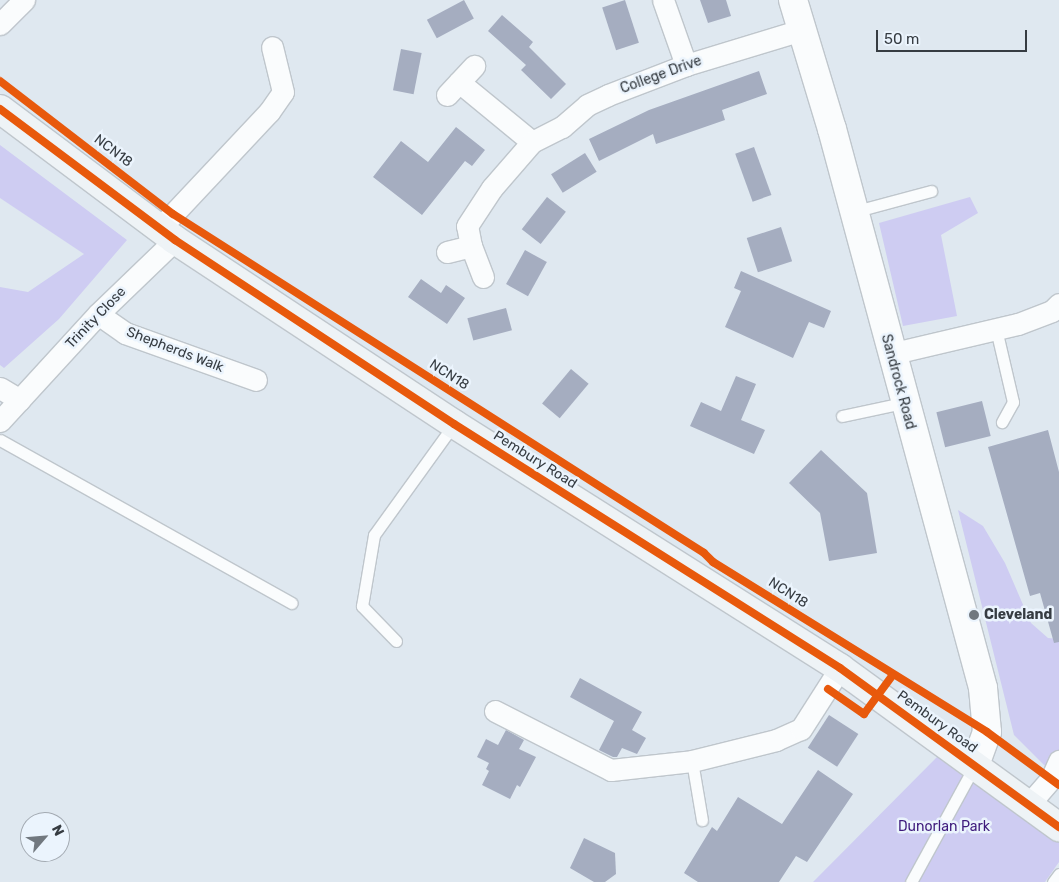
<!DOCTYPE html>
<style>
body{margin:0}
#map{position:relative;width:1059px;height:882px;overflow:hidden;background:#dfe8f0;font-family:Rubik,sans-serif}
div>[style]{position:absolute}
.green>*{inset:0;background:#ceccf2}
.building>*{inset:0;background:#a5adc0;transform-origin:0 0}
.roads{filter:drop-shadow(1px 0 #bfc6cc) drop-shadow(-1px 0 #bfc6cc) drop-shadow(0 1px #bfc6cc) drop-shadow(0 -1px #bfc6cc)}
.service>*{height:11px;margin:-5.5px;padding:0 5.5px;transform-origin:5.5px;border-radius:5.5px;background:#fafcfd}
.minor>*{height:21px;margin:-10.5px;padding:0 10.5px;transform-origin:10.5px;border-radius:10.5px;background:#fafcfd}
.tertiary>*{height:28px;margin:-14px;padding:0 14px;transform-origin:14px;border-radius:14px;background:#fafcfd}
.primary>*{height:28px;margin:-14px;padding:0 14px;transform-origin:14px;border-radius:14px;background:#eef3f6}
.cycleway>*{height:8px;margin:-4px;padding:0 4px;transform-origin:4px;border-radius:4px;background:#e8590c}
.dots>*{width:14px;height:14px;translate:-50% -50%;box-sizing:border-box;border:2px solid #ebf4fd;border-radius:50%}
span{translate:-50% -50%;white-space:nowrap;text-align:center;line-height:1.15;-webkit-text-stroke:5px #ebf4fd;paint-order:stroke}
.street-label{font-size:14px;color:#363c42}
.poi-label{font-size:14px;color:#363c42;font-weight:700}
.left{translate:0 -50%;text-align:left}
.park-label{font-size:14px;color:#3e1a7c}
.north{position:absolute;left:20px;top:812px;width:50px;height:50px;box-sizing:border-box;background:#ebf4fd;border:1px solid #a3aab2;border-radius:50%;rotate:63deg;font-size:14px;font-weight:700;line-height:20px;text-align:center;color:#363c42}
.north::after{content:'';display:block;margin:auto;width:18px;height:22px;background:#71787f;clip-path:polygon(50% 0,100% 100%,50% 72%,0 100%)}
.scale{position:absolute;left:876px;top:30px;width:151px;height:22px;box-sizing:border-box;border:2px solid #363c42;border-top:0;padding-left:6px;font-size:15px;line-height:18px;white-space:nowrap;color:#363c42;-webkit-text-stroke:4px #ebf4fd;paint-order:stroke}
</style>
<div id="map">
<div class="green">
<div style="clip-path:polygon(0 145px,127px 240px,59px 319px,4px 368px,0 365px,0 287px,28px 292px,84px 254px,0 198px)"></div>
<div style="clip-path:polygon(970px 197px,978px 213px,941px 235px,957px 316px,903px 326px,879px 223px)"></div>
<div style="clip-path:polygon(958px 510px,983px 526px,1005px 563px,1031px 623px,1048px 638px,1059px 639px,1059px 780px,1014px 735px)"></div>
<div style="clip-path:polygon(938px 756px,1059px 842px,1059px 862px,1045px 882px,813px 882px)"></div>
</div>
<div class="building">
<div style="left:464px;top:0;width:21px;height:42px;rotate:62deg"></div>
<div style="left:625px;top:0;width:45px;height:24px;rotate:72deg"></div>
<div style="clip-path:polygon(700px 0,726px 0,731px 16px,708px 23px)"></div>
<div style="clip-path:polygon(502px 15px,533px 42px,529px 47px,566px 84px,551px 99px,521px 70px,526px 65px,488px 31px)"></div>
<div style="left:401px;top:49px;width:21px;height:42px;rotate:11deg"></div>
<div style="clip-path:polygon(759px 71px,767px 94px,722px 110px,725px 120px,656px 144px,653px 134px,599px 161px,589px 139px,649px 110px)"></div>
<div style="clip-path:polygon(456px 127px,485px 150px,472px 166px,465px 161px,422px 215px,373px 177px,401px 141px,428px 162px)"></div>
<div style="left:754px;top:147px;width:51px;height:20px;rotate:70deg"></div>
<div style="left:585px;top:153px;width:22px;height:40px;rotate:58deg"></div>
<div style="left:547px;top:197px;width:24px;height:41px;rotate:38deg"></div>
<div style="left:781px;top:227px;width:36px;height:36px;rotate:72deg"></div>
<div style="left:525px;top:250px;width:25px;height:39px;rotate:29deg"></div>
<div style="clip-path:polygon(741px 271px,831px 311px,824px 328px,809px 322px,793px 358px,725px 327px,741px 291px,734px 288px)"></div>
<div style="clip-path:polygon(421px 279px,441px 293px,446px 285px,465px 298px,447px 324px,408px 297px)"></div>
<div style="left:506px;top:308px;width:23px;height:40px;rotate:75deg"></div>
<div style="left:571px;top:369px;width:23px;height:45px;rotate:40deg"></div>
<div style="clip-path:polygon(736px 376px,756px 384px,741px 420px,765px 430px,754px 454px,690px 426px,701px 402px,721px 411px)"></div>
<div style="left:982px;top:401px;width:36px;height:47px;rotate:76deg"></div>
<div style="clip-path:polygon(1048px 430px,1059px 472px,1059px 642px,1054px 643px,1040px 593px,1030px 596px,988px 447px)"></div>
<div style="clip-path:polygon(821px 450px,867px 493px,877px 553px,829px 561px,820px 513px,789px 483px)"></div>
<div style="clip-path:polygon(580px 678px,642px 712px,632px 730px,646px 738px,637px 754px,622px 748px,617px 757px,613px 757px,599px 750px,614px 721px,570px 697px)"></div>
<div style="left:829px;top:715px;width:35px;height:39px;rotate:33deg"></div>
<div style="clip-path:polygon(506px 730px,524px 740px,519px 749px,536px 757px,520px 787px,517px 785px,510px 799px,482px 785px,489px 771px,486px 769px,489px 763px,477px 757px,486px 739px,498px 745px)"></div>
<div style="clip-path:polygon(818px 770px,853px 794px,807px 862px,796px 856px,779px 882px,698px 882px,684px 873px,712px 827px,717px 831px,738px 797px,782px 824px)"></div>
<div style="clip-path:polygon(584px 838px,615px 853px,616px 874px,605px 882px,594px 882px,570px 868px)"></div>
</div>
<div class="roads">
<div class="service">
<div style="left:853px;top:212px;width:81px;rotate:-15.1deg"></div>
<div style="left:996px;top:329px;width:75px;rotate:76.9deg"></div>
<div style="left:1013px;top:402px;width:23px;rotate:119deg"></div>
<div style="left:842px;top:416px;width:62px;rotate:-12deg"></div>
<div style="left:0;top:440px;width:334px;rotate:29.2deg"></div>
<div style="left:396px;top:641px;width:49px;rotate:-134.2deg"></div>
<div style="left:362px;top:606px;width:72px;rotate:-80.4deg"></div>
<div style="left:374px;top:535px;width:137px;rotate:-54.2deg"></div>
<div style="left:692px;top:761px;width:60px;rotate:80.4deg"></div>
<div style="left:911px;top:882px;width:133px;rotate:-61.3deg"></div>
<div style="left:1053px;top:882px;width:10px;rotate:-53deg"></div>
</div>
<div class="minor">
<div style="left:663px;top:0;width:69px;rotate:70.5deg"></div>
<div style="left:0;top:24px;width:34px;rotate:-45deg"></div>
<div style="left:459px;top:82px;width:94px;rotate:39.4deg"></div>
<div style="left:447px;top:95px;width:40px;rotate:-47deg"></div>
<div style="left:159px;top:229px;width:161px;rotate:-46.8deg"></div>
<div style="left:269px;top:112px;width:24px;rotate:-55deg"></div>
<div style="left:283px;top:92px;width:46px;rotate:-103.7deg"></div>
<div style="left:447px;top:252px;width:25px;rotate:-14deg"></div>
<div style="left:483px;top:277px;width:33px;rotate:-111deg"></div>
<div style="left:471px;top:246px;width:20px;rotate:-101deg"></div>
<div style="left:467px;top:226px;width:45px;rotate:-56.7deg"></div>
<div style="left:492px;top:188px;width:61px;rotate:-49deg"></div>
<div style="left:532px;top:142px;width:34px;rotate:-27deg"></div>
<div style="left:562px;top:127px;width:33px;rotate:-41deg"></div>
<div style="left:587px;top:105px;width:23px;rotate:-25deg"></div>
<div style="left:608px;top:95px;width:84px;rotate:-21deg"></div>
<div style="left:686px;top:65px;width:120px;rotate:-16.9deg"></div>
<div style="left:98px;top:314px;width:33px;rotate:35deg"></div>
<div style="left:125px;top:333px;width:139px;rotate:19.7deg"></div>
<div style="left:890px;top:354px;width:131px;rotate:-13.2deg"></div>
<div style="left:1018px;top:324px;width:36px;rotate:-21deg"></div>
<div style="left:1052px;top:311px;width:10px;rotate:-45deg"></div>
<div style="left:0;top:388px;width:23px;rotate:31deg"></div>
<div style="left:0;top:421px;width:145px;rotate:-47.5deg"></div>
<div style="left:98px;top:314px;width:107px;rotate:-43.9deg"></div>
<div style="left:495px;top:711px;width:130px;rotate:27deg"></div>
<div style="left:611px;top:770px;width:81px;rotate:-6.3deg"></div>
<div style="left:692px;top:761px;width:87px;rotate:-14deg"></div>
<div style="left:776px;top:740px;width:27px;rotate:-24deg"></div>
<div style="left:801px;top:729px;width:72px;rotate:-57.4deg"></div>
<div style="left:1029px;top:804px;width:33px;rotate:-49deg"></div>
<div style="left:1051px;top:779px;width:20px;rotate:-66deg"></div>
</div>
<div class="tertiary">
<div style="left:793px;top:0;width:135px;rotate:73.2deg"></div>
<div style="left:832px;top:129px;width:579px;rotate:74.88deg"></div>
<div style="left:983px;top:688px;width:44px;rotate:84.8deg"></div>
<div style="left:987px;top:732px;width:35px;rotate:110deg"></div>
</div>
<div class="primary">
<div style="left:0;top:109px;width:219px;rotate:36.8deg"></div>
<div style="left:175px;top:240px;width:334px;rotate:33.4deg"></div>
<div style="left:454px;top:424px;width:457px;rotate:32.3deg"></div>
<div style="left:840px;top:668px;width:271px;rotate:36deg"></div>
</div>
</div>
<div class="cycleway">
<div style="left:0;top:81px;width:218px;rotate:37.6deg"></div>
<div style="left:173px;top:214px;width:630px;rotate:32.55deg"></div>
<div style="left:704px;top:553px;width:13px;rotate:45deg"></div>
<div style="left:713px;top:562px;width:322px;rotate:31.8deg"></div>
<div style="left:987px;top:732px;width:89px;rotate:36.4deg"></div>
<div style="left:0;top:109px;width:219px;rotate:36.8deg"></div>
<div style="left:175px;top:240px;width:334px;rotate:33.4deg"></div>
<div style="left:454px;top:424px;width:457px;rotate:32.3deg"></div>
<div style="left:840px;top:668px;width:271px;rotate:36deg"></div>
<div style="left:828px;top:689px;width:44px;rotate:34.8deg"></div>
<div style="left:864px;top:714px;width:47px;rotate:-53.6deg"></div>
</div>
<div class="dots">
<div style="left:974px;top:615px;background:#71787f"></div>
</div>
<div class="street-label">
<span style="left:661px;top:75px;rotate:-20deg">College Drive</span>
<span style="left:113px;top:151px;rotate:37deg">NCN18</span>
<span style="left:96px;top:318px;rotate:-46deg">Trinity Close</span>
<span style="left:175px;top:350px;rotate:21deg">Shepherds Walk</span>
<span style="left:449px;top:375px;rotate:33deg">NCN18</span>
<span style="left:898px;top:382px;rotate:75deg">Sandrock Road</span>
<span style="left:535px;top:460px;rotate:32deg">Pembury Road</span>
<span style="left:788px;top:593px;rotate:33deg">NCN18</span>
<span style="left:937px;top:722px;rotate:36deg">Pembury Road</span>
</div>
<div class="poi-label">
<span class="left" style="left:984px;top:615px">Cleveland</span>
</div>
<div class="park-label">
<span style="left:944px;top:827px">Dunorlan Park</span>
</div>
<div class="north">N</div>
<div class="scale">50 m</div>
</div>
